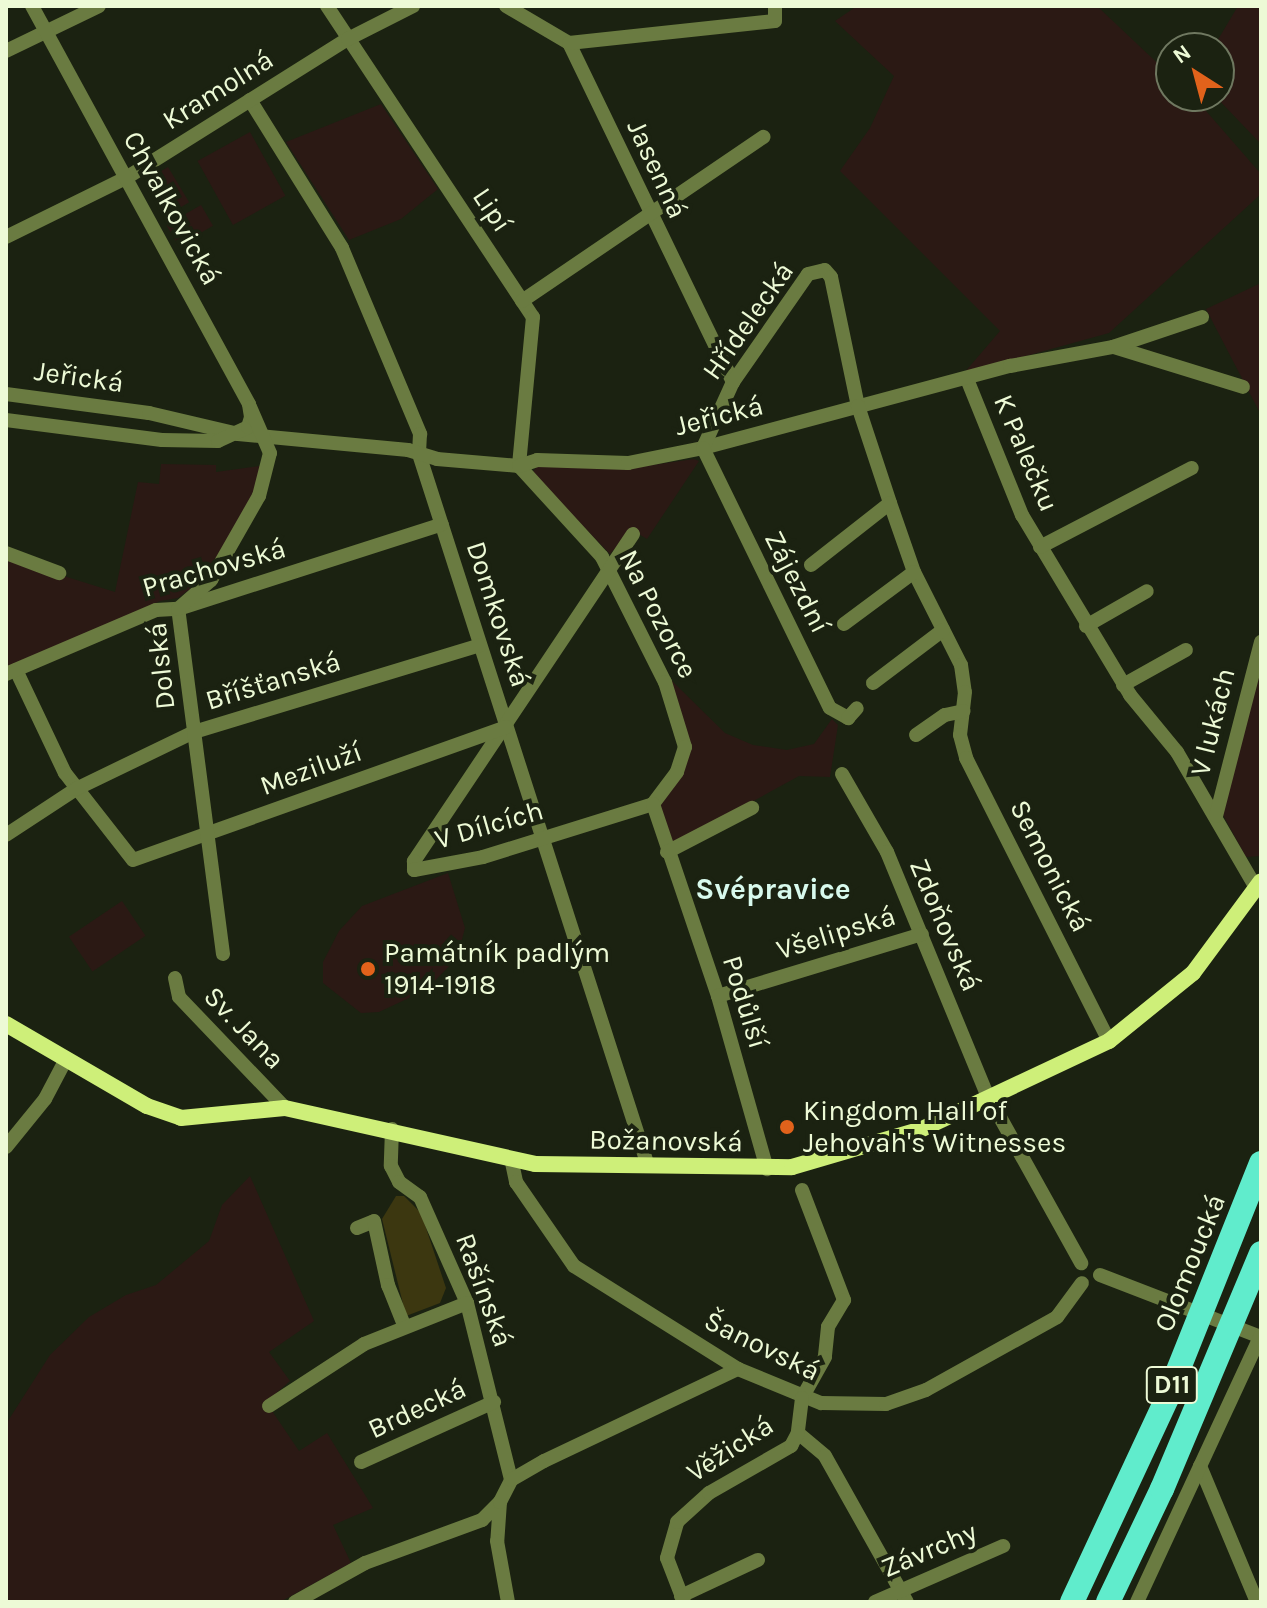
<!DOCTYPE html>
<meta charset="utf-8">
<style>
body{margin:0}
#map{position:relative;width:1267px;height:1608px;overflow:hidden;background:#1b2211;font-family:Karla,sans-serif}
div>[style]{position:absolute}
.green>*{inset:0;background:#2b1914;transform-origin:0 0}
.water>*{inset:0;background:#3c3710}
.street>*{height:14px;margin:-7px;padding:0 7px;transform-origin:7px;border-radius:7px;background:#6a7b41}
.secondary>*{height:16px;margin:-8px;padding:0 8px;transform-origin:8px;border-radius:8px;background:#ceef79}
.highway>*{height:24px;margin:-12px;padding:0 12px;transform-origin:12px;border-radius:12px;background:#60eccc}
.dots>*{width:22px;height:22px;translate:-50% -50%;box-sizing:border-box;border:4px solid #1b2211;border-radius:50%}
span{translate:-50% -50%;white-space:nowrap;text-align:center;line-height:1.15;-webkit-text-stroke:8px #1b2211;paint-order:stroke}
.shield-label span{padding:2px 6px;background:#1b2211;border:2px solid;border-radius:6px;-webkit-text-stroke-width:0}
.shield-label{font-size:26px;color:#edfad6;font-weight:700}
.street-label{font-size:28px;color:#edfad6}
.poi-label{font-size:28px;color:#edfad6}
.left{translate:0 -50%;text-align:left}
.neighbourhood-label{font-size:30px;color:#d8faed;font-weight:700}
.frame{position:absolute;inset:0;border:8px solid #edfad6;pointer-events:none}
.north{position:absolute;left:1155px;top:32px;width:80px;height:80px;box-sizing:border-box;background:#1b2211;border:2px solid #6f7860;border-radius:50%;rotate:324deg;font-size:22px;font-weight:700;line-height:32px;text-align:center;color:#edfad6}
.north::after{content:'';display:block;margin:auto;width:28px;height:36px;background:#e1621b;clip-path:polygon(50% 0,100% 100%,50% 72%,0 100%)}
</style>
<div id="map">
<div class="green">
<div style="clip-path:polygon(857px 6px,1097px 6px,1171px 76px,1171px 96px,1193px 96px,1261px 174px,1261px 194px,1109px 333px,964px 373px,1000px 331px,840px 171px,870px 128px,894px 76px,835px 21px)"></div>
<div style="clip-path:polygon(1238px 6px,1261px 6px,1261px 144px,1215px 96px,1219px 48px,1213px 48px)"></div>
<div style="clip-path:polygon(381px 104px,438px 189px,401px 219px,349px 240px,286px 142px)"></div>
<div style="left:250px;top:132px;width:73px;height:60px;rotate:61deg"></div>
<div style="left:168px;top:167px;width:41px;height:24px;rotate:59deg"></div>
<div style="left:201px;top:205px;width:24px;height:40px;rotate:60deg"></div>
<div style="clip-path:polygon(1261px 283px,1261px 415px,1206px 309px)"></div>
<div style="clip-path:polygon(694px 459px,699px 461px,647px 539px,632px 530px,610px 554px,532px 473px,538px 465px,625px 469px)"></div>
<div style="clip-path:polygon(161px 464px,216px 465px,216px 472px,260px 466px,257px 494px,202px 580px,178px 598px,160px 601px,6px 671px,6px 558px,115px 592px,138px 482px,159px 484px)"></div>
<div style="clip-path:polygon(1261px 664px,1261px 856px,1246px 857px,1222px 813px)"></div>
<div style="clip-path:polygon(666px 675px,725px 733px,753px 745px,787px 750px,814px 744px,832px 719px,838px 725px,830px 777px,799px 776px,670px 847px,659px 801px,691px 749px)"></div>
<div style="clip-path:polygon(448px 873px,465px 928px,457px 958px,426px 990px,379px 1012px,361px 1013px,323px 983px,323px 962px,339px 931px,362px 906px)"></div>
<div style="left:122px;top:901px;width:42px;height:64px;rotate:56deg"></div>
<div style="clip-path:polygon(250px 1176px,314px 1321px,269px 1352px,290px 1381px,266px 1402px,299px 1451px,327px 1433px,373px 1508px,333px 1525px,351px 1563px,280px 1602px,6px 1602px,6px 1424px,50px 1355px,89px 1317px,126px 1295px,156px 1285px,209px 1241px,222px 1205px)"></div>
</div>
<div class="water">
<div style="clip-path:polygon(396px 1196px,404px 1196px,421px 1213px,446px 1288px,440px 1303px,406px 1316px,382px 1219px)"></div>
</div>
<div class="street">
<div style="left:327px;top:6px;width:373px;rotate:56.5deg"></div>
<div style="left:533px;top:317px;width:150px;rotate:95.4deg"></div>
<div style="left:519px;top:466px;width:123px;rotate:47.6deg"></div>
<div style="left:602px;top:557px;width:140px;rotate:63.3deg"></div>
<div style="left:665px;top:682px;width:68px;rotate:72.9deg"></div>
<div style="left:685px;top:747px;width:26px;rotate:108deg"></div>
<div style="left:677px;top:772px;width:40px;rotate:127deg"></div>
<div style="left:506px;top:6px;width:73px;rotate:30.4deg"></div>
<div style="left:569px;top:43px;width:377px;rotate:64.2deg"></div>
<div style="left:569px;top:43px;width:207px;rotate:-6.1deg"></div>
<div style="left:775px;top:21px;width:15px;rotate:-90deg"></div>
<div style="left:6px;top:51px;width:103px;rotate:-25.8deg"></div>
<div style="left:250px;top:100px;width:174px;rotate:58.1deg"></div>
<div style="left:342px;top:248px;width:202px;rotate:67.2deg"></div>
<div style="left:420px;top:434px;width:20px;rotate:93deg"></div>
<div style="left:419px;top:454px;width:748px;rotate:72.17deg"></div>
<div style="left:6px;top:237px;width:134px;rotate:-26.2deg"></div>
<div style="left:126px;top:178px;width:262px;rotate:-32.1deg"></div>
<div style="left:348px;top:39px;width:73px;rotate:-26.9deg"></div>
<div style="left:522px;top:301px;width:292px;rotate:-34.2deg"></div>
<div style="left:1114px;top:347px;width:135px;rotate:17.2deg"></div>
<div style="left:967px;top:379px;width:147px;rotate:68deg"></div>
<div style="left:1022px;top:515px;width:210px;rotate:59deg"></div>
<div style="left:1130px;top:695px;width:74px;rotate:50.5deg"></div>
<div style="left:1177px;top:752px;width:157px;rotate:59.8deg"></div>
<div style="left:6px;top:394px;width:144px;rotate:7.6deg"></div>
<div style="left:149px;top:413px;width:91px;rotate:13.3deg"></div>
<div style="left:238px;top:434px;width:171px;rotate:5.4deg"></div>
<div style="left:408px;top:450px;width:30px;rotate:17deg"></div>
<div style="left:437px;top:459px;width:82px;rotate:4.9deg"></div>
<div style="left:519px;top:466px;width:19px;rotate:-18deg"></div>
<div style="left:537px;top:460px;width:91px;rotate:1.9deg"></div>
<div style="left:628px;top:463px;width:76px;rotate:-11.3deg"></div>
<div style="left:703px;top:448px;width:318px;rotate:-15deg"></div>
<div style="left:1010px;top:366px;width:105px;rotate:-10.5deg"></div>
<div style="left:1113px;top:347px;width:94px;rotate:-18.6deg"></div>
<div style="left:6px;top:420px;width:157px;rotate:7.3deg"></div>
<div style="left:162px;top:440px;width:56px;rotate:1deg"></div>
<div style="left:218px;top:441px;width:33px;rotate:-25deg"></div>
<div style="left:248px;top:427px;width:10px;rotate:-73deg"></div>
<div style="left:251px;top:417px;width:13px;rotate:-99deg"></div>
<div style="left:249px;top:404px;width:453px;rotate:-118.6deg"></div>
<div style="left:703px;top:448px;width:72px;rotate:-65.6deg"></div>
<div style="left:733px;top:382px;width:131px;rotate:-55.2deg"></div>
<div style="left:808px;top:274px;width:17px;rotate:-13deg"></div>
<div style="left:825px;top:270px;width:9px;rotate:49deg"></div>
<div style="left:831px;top:277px;width:132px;rotate:78.2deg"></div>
<div style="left:858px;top:406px;width:102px;rotate:71.7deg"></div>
<div style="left:890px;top:503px;width:73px;rotate:70.8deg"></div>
<div style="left:914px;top:572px;width:104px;rotate:63.2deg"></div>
<div style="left:961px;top:665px;width:27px;rotate:82deg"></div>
<div style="left:965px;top:692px;width:43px;rotate:96.6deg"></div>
<div style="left:960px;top:735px;width:24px;rotate:75deg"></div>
<div style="left:966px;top:758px;width:317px;rotate:63.2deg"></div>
<div style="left:703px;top:448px;width:289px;rotate:64deg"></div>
<div style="left:830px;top:708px;width:21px;rotate:29deg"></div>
<div style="left:848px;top:718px;width:13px;rotate:-48deg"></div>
<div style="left:633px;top:534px;width:394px;rotate:123.8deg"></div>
<div style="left:414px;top:861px;width:9px;rotate:90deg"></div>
<div style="left:414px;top:870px;width:70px;rotate:-10.7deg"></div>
<div style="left:483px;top:857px;width:178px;rotate:-17.3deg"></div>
<div style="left:1040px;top:547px;width:171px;rotate:-27.5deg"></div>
<div style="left:6px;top:553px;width:57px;rotate:20.7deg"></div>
<div style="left:811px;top:565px;width:100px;rotate:-38.1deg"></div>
<div style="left:844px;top:624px;width:87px;rotate:-36.6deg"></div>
<div style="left:1086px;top:626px;width:70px;rotate:-29.8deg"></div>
<div style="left:16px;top:670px;width:114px;rotate:64.6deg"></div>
<div style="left:65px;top:773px;width:110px;rotate:52deg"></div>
<div style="left:133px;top:860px;width:396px;rotate:-19.6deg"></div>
<div style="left:6px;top:674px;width:163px;rotate:-23.1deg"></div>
<div style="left:156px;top:610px;width:22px;rotate:-3deg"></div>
<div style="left:178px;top:609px;width:277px;rotate:-17.8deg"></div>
<div style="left:873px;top:683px;width:88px;rotate:-37.1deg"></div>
<div style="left:1123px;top:685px;width:72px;rotate:-29.1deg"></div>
<div style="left:916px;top:735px;width:35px;rotate:-35deg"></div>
<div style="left:945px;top:715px;width:19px;rotate:-12deg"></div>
<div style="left:842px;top:774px;width:90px;rotate:60deg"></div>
<div style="left:887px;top:852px;width:260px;rotate:67.6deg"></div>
<div style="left:986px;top:1092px;width:196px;rotate:60.9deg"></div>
<div style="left:653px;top:804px;width:203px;rotate:71.3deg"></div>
<div style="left:718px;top:996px;width:180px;rotate:74.2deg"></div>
<div style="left:1216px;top:816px;width:180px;rotate:-75.5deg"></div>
<div style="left:6px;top:835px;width:84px;rotate:-33.3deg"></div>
<div style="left:76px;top:789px;width:131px;rotate:-25.8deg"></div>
<div style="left:194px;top:732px;width:299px;rotate:-16.9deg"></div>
<div style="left:667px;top:852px;width:96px;rotate:-27.4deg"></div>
<div style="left:223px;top:954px;width:348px;rotate:-97.4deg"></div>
<div style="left:178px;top:609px;width:44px;rotate:-41.3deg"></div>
<div style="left:211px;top:580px;width:97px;rotate:-60.3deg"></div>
<div style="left:259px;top:496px;width:44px;rotate:-75.7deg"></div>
<div style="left:270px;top:453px;width:50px;rotate:-113.5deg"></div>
<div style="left:175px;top:978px;width:19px;rotate:78deg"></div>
<div style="left:179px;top:997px;width:153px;rotate:46.3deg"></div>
<div style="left:718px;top:996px;width:213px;rotate:-16.9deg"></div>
<div style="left:392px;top:1129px;width:37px;rotate:92deg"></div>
<div style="left:391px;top:1166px;width:18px;rotate:63deg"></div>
<div style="left:399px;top:1182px;width:26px;rotate:36deg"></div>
<div style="left:420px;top:1197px;width:116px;rotate:66.1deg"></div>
<div style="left:467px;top:1303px;width:182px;rotate:76deg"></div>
<div style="left:6px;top:1147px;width:62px;rotate:-50.9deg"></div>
<div style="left:45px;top:1099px;width:45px;rotate:-62.3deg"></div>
<div style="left:511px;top:1158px;width:25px;rotate:78deg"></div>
<div style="left:516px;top:1182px;width:102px;rotate:55.4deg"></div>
<div style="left:574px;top:1266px;width:194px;rotate:32.1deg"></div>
<div style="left:738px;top:1369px;width:90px;rotate:22.3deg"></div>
<div style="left:821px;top:1403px;width:65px;rotate:0.9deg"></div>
<div style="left:886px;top:1404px;width:42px;rotate:-19.3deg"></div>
<div style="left:926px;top:1390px;width:150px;rotate:-29.1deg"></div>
<div style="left:1057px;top:1317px;width:42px;rotate:-53.7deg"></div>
<div style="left:802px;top:1190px;width:118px;rotate:69.1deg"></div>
<div style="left:844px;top:1300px;width:31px;rotate:121deg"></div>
<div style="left:828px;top:1327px;width:30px;rotate:96deg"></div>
<div style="left:825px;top:1357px;width:47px;rotate:119.3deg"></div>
<div style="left:802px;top:1398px;width:35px;rotate:97deg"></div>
<div style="left:798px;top:1433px;width:35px;rotate:40deg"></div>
<div style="left:825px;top:1456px;width:167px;rotate:60.7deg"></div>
<div style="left:357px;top:1228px;width:18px;rotate:-22deg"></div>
<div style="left:374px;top:1221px;width:66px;rotate:77.7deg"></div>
<div style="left:388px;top:1285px;width:43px;rotate:68.2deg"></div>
<div style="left:1100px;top:1275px;width:173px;rotate:21.1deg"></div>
<div style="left:269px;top:1406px;width:113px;rotate:-33.1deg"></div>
<div style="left:364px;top:1344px;width:111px;rotate:-21.7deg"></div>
<div style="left:361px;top:1462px;width:146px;rotate:-24.3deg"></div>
<div style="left:1200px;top:1466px;width:147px;rotate:67.3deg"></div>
<div style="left:500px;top:1502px;width:39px;rotate:94deg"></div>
<div style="left:497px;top:1541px;width:62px;rotate:79.8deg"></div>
<div style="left:681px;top:1596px;width:85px;rotate:-25.1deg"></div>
<div style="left:295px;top:1602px;width:80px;rotate:-29.1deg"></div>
<div style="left:365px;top:1563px;width:125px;rotate:-20.2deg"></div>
<div style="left:482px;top:1520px;width:25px;rotate:-45deg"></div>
<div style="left:500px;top:1502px;width:25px;rotate:-63deg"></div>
<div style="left:511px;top:1480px;width:38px;rotate:-30deg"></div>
<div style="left:544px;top:1461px;width:215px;rotate:-25.4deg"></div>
<div style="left:684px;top:1602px;width:47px;rotate:-111.1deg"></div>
<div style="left:667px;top:1558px;width:37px;rotate:-74deg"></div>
<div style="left:677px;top:1522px;width:43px;rotate:-42.2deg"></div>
<div style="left:709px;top:1493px;width:95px;rotate:-29.8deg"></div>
<div style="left:791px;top:1446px;width:15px;rotate:-62deg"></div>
<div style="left:875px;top:1602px;width:140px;rotate:-23.6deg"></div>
<div style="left:1137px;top:1602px;width:292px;rotate:-65.1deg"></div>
</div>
<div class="secondary">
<div style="left:6px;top:1024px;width:163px;rotate:30.2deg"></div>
<div style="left:147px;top:1106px;width:36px;rotate:19deg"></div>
<div style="left:181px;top:1118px;width:104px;rotate:-5.5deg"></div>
<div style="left:285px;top:1108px;width:256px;rotate:12.6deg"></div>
<div style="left:535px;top:1164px;width:257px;rotate:0.7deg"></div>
<div style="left:792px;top:1167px;width:135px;rotate:-16.3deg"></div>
<div style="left:922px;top:1129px;width:207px;rotate:-25.2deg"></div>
<div style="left:1109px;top:1041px;width:108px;rotate:-39deg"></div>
<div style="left:1193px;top:973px;width:114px;rotate:-53.5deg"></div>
</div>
<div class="highway">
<div style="left:1072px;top:1602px;width:225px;rotate:-65deg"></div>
<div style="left:1167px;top:1398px;width:253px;rotate:-68.2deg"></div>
<div style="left:1108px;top:1602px;width:125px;rotate:-64.5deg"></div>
<div style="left:1162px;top:1489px;width:256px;rotate:-67.2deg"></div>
</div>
<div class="dots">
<div style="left:368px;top:969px;background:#e1621b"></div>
<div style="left:787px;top:1127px;background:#e1621b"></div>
</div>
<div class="shield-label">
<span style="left:1172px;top:1385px">D11</span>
</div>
<div class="street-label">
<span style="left:218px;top:90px;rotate:-32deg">Kramolná</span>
<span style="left:657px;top:169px;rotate:65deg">Jasenná</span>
<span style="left:172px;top:208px;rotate:61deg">Chvalkovická</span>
<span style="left:492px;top:210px;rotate:56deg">Lipí</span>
<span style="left:748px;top:321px;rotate:-55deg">Hřídelecká</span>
<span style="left:79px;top:377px;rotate:8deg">Jeřická</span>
<span style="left:719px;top:416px;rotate:-14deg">Jeřická</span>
<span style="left:1026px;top:453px;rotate:67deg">K Palečku</span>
<span style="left:214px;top:568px;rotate:-16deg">Prachovská</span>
<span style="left:797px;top:582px;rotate:63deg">Zájezdní</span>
<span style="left:498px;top:614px;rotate:72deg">Domkovská</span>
<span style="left:658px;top:614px;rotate:63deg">Na Pozorce</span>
<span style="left:161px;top:666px;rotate:-96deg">Dolská</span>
<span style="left:273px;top:681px;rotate:-17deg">Bříšťanská</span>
<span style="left:1213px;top:722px;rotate:-76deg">V lukách</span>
<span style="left:311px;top:769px;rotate:-20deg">Meziluží</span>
<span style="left:489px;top:825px;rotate:-16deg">V Dílcích</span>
<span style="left:1050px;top:866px;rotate:63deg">Semonická</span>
<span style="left:945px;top:925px;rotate:67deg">Zdoňovská</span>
<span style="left:836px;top:933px;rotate:-17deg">Všelipská</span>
<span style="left:745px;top:1002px;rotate:73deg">Podůlší</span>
<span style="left:244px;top:1028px;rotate:46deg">Sv. Jana</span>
<span style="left:666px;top:1141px;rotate:1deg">Božanovská</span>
<span style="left:1190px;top:1263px;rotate:-68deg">Olomoucká</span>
<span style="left:484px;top:1290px;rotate:70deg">Rašínská</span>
<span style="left:762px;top:1346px;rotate:26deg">Šanovská</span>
<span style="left:417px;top:1409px;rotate:-25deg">Brdecká</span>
<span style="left:730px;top:1449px;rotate:-33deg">Věžická</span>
<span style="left:929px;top:1550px;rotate:-23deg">Závrchy</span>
</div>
<div class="poi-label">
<span class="left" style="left:384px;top:969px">Památník padlým<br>1914-1918</span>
<span class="left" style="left:803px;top:1127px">Kingdom Hall of<br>Jehovah's Witnesses</span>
</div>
<div class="neighbourhood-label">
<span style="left:773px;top:889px">Svépravice</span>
</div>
<div class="frame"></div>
<div class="north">N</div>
</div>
